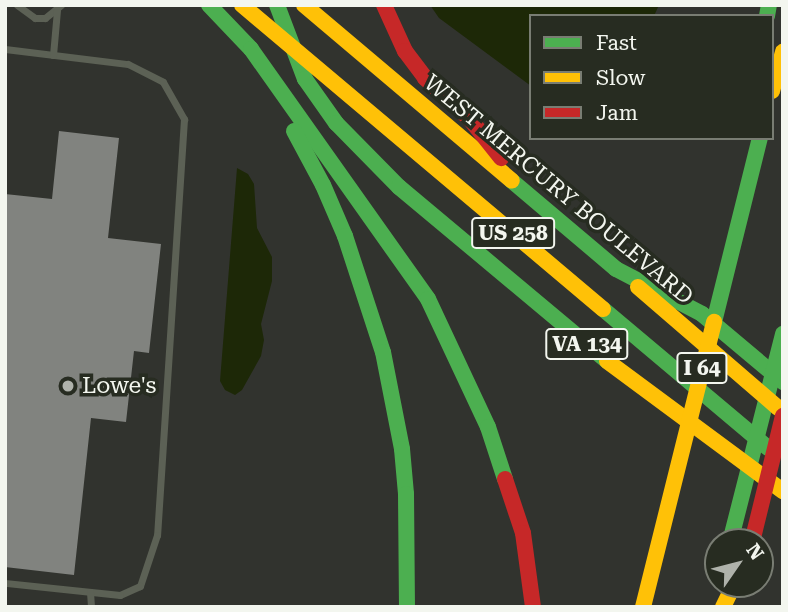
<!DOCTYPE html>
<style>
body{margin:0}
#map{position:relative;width:788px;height:612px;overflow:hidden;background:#31332e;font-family:"Roboto Serif",serif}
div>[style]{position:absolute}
.water>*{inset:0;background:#1d2807}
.building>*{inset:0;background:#81837f}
.lane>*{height:7px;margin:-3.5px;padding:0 3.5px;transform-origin:3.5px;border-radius:3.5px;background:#5c6155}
.fast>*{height:16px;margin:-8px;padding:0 8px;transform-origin:8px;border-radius:8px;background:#4caf50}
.slow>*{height:16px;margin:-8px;padding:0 8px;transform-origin:8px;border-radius:8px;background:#ffc107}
.jam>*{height:16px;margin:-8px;padding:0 8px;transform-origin:8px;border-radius:8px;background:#c62828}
.dots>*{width:19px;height:19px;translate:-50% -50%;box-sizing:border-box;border:4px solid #272c21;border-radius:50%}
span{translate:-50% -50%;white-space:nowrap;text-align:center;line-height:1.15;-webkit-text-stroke:7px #272c21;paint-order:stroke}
.shield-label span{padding:2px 5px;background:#272c21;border:2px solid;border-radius:5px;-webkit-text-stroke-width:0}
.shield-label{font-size:21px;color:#f3f6ef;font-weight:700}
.street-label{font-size:23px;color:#f3f6ef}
.poi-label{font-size:23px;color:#f3f6ef}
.left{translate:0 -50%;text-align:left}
.frame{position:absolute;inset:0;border:7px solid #f3f6ef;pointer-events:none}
.legend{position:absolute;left:529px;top:14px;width:245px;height:126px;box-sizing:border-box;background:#272c21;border:2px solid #797d73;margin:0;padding:9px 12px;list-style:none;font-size:21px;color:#f3f6ef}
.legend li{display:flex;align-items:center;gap:14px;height:35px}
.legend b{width:35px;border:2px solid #797d73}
.north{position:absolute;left:704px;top:528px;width:70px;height:70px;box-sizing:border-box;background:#272c21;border:2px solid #797d73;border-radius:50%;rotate:55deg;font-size:19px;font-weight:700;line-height:28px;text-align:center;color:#f3f6ef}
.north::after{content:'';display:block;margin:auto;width:24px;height:32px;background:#afb2ab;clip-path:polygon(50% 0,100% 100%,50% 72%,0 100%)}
</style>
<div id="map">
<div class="water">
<div style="clip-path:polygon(430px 5px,659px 5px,654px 16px,531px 16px,531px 86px,439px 18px)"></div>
<div style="clip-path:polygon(237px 168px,248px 174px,254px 184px,257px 228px,272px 257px,272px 281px,261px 324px,264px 340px,261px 356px,242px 390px,235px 395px,225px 390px,220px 381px)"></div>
</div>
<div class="building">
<div style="clip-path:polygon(59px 131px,119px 138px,108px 238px,161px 244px,149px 353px,134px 351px,126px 422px,91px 418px,74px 575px,5px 567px,5px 194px,52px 199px)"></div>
</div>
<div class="lane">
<div style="left:17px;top:5px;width:22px;rotate:36deg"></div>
<div style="left:35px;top:18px;width:10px"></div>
<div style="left:45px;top:18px;width:21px;rotate:-39deg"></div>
<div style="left:5px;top:49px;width:124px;rotate:7deg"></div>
<div style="left:128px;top:64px;width:39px;rotate:27deg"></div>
<div style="left:163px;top:82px;width:43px;rotate:60.4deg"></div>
<div style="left:184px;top:119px;width:417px;rotate:93.7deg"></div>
<div style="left:157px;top:535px;width:54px;rotate:108.4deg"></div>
<div style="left:140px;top:586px;width:22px;rotate:156deg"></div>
<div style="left:120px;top:595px;width:116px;rotate:-174deg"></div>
<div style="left:53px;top:55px;width:45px;rotate:-84.9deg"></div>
<div style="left:90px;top:592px;width:15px;rotate:86deg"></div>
</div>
<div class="fast">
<div style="left:209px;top:5px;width:61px;rotate:46.3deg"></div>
<div style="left:251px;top:49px;width:306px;rotate:54.7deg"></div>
<div style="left:428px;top:299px;width:141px;rotate:64.9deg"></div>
<div style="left:488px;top:427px;width:55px;rotate:71.9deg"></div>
<div style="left:277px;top:5px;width:79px;rotate:69.3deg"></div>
<div style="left:305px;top:79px;width:54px;rotate:54.8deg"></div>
<div style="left:336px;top:123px;width:90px;rotate:45.5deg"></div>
<div style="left:399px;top:187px;width:271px;rotate:39.9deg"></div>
<div style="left:767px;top:16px;width:11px;rotate:-80deg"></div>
<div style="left:294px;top:131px;width:61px;rotate:61.8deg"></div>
<div style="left:323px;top:185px;width:56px;rotate:66.7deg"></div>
<div style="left:345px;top:236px;width:122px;rotate:71.9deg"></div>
<div style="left:383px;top:352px;width:99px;rotate:78.9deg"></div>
<div style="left:402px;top:449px;width:45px;rotate:84.9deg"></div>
<div style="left:406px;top:494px;width:113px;rotate:89.5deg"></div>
<div style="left:512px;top:181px;width:136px;rotate:40.2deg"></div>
<div style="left:616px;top:269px;width:97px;rotate:27.6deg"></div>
<div style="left:702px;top:314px;width:106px;rotate:40deg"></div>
<div style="left:603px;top:309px;width:216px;rotate:40.1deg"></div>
<div style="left:714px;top:322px;width:190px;rotate:-76deg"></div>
<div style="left:730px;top:542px;width:215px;rotate:-75.7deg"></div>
</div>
<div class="slow">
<div style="left:242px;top:5px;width:472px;rotate:40.1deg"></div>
<div style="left:304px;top:5px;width:272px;rotate:40.2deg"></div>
<div style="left:772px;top:91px;width:41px;rotate:-74.2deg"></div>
<div style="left:638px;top:287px;width:185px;rotate:40.8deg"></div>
<div style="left:607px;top:361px;width:219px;rotate:36.5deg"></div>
<div style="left:643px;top:607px;width:294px;rotate:-76deg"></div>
<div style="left:723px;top:607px;width:25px;rotate:-64deg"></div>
</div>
<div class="jam">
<div style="left:384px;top:5px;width:51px;rotate:65.5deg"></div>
<div style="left:405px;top:51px;width:34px;rotate:53deg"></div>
<div style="left:425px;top:78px;width:61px;rotate:42.3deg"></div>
<div style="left:470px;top:119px;width:50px;rotate:51.5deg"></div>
<div style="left:505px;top:479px;width:57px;rotate:71.6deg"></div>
<div style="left:523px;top:533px;width:75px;rotate:82.3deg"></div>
<div style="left:752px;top:542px;width:130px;rotate:-76.2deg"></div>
</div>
<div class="dots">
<div style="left:68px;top:386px;background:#afb2ab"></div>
</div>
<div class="shield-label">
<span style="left:513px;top:233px">US 258</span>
<span style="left:587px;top:344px">VA 134</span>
<span style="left:702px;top:368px">I 64</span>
</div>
<div class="street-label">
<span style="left:558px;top:190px;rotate:40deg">WEST MERCURY BOULEVARD</span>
</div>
<div class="poi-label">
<span class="left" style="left:82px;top:386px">Lowe's</span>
</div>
<div class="frame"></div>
<ul class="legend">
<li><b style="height:9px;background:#4caf50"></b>Fast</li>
<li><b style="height:9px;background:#ffc107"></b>Slow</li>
<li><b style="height:9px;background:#c62828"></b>Jam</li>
</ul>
<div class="north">N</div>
</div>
